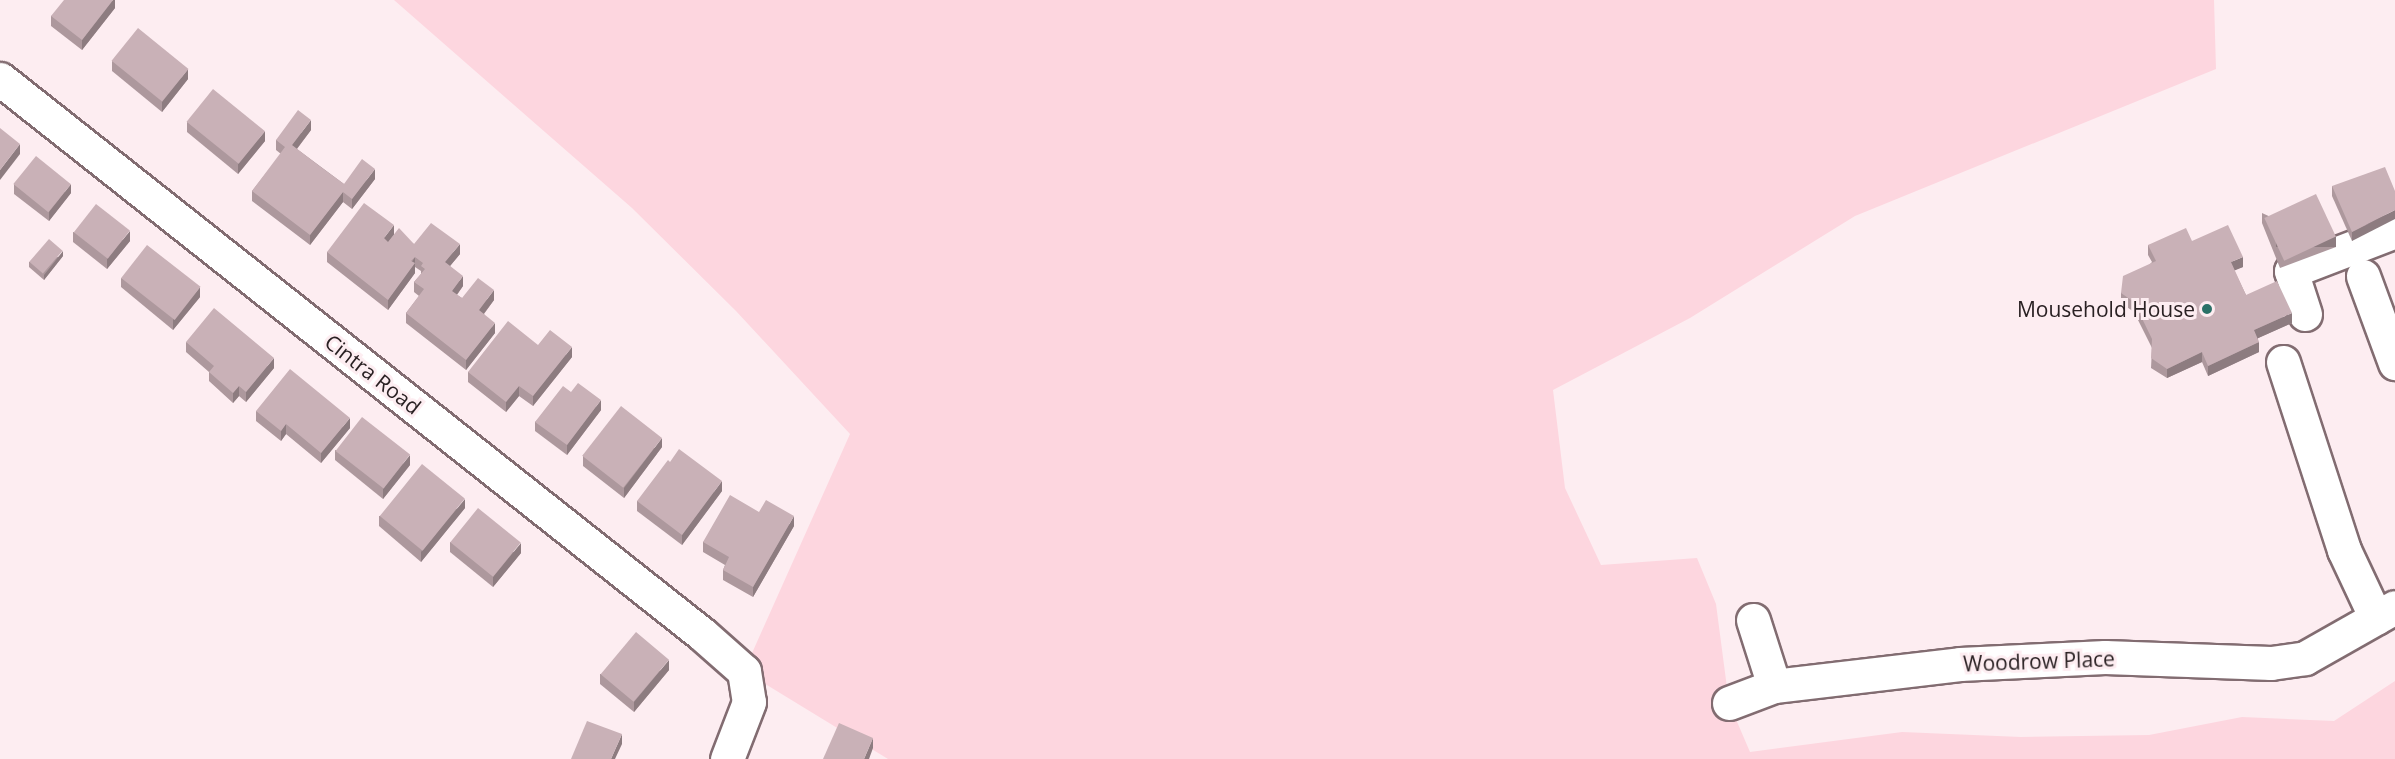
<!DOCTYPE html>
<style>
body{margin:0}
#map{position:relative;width:2395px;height:759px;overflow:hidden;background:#fdedf1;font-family:"Open Sans",sans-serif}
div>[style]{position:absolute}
.green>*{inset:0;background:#fdd6df}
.roads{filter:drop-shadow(2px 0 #826c71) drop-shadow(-2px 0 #826c71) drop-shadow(0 2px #826c71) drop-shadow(0 -2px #826c71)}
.minor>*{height:33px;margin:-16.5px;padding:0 16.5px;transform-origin:16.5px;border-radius:16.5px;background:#fff}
.wall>*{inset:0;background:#ad989d}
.shaded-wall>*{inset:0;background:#8d7c80;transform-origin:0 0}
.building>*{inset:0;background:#c9b1b7;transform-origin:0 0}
.dots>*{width:16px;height:16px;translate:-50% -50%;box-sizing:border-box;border:3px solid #fdedf1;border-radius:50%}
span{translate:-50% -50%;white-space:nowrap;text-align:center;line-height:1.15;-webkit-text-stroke:6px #fdedf1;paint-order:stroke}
.poi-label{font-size:21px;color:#2a2123}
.right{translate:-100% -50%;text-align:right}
.street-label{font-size:21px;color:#2a2123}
</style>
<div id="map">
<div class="green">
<div style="clip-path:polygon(394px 0,2214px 0,2216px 69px,1855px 216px,1690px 318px,1553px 390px,1565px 488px,1601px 565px,1697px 558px,1716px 604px,1729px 703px,1750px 752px,1902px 732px,2021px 737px,2149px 735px,2242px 717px,2334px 721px,2395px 681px,2395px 759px,888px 759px,744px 671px,850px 434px,736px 311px,632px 208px)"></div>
</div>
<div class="roads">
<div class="minor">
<div style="left:0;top:79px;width:895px;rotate:38.33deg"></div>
<div style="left:702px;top:634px;width:56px;rotate:41.4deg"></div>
<div style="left:744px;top:671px;width:31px;rotate:81deg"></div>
<div style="left:749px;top:702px;width:61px;rotate:111.1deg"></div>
<div style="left:2363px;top:276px;width:93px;rotate:69.8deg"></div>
<div style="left:2305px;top:314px;width:45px;rotate:-108deg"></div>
<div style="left:2291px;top:271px;width:111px;rotate:-21deg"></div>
<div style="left:2283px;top:362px;width:198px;rotate:72deg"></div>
<div style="left:2344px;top:550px;width:75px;rotate:64.8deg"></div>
<div style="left:1753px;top:620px;width:69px;rotate:72.3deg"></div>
<div style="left:1729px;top:703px;width:48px;rotate:-20.7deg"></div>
<div style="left:1774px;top:686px;width:187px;rotate:-6.7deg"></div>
<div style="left:1960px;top:664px;width:145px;rotate:-2.8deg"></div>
<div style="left:2105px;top:657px;width:166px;rotate:2.1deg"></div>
<div style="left:2271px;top:663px;width:34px;rotate:-8deg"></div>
<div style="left:2305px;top:658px;width:103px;rotate:-29.5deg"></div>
</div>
</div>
<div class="wall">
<div style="clip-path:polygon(115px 0,115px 8px,82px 50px,51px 26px,51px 16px)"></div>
<div style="clip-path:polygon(112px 61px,188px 79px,162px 112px,112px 71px)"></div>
<div style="clip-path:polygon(187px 122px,265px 141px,238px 174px,187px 132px)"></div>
<div style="clip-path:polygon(311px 130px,297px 149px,344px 184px,375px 179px,352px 209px,343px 202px,310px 245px,252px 201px,252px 191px,281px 154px,276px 150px,276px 140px)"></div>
<div style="clip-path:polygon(14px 184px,71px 193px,49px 221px,14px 194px)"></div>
<div style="clip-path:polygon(2332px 186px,2395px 191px,2352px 241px,2332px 196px)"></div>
<div style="clip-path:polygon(2262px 213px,2336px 247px,2280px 268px,2262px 223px)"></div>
<div style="clip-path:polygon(73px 232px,130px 241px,107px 269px,73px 242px)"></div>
<div style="clip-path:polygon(394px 235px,414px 244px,460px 254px,450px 266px,463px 286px,457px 295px,462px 298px,494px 300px,484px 314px,495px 333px,466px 370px,406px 323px,406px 313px,419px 296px,414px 292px,414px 282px,421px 274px,421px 271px,415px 267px,415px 273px,388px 310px,327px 262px,327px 252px)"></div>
<div style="clip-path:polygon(2192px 241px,2243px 267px,2234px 270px,2246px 295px,2292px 323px,2258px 338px,2259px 352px,2208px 376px,2202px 362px,2167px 378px,2151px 368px,2152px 348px,2134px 312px,2121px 303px,2121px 293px,2152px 262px,2148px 255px,2148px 245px)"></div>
<div style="clip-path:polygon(63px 256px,44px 280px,29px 267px,29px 262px)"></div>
<div style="clip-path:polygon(121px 278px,200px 297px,173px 330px,121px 287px)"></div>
<div style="clip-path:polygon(186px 342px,274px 368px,246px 402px,239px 396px,233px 403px,209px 381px,209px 372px,186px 352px)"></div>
<div style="clip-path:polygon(538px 345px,572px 357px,533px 406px,519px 396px,506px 412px,468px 382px,468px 372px)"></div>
<div style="clip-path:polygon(571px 392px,601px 410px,567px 455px,535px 431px,535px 422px)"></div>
<div style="clip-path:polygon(256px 411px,350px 428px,321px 463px,286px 434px,281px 441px,256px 421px)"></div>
<div style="clip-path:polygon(662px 447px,624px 498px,583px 466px,583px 456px)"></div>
<div style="clip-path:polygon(335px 450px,410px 465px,383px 499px,335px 460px)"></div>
<div style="clip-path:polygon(722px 491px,682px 545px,637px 511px,637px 501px)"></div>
<div style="clip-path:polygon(465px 508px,421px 562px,379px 526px,379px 516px)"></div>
<div style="clip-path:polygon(759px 512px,794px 526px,753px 597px,723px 580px,723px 570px,725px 565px,703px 552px,703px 542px)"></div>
<div style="clip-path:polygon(450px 542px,521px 553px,493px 587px,450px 552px)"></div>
<div style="clip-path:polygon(669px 670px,634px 712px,600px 684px,600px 674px)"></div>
</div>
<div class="shaded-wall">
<div style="clip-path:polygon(113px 0,115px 0,115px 8px,82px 50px,82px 40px)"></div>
<div style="clip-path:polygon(188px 69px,188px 79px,162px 112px,162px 102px)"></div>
<div style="clip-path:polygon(311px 120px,311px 130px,292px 155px,292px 145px)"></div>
<div style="clip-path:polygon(265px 131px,265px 141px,238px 174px,238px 164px)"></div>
<div style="clip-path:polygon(20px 144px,20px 154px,0 180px,0 170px)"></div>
<div style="clip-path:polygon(375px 169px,375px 179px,352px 209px,352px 199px)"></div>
<div style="clip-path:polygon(71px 184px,71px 193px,49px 221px,49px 212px)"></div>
<div style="clip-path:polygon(343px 192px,343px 202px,310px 245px,310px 235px)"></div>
<div style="clip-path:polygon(2395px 210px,2395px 219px,2352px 241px,2352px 232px)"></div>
<div style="clip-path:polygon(394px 225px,394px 235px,384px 248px,384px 238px)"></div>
<div style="clip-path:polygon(130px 231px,130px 241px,107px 269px,107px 259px)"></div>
<div style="left:2336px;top:237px;width:10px;height:60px;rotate:90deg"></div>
<div style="clip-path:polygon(460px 244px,460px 254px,445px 272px,445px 262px)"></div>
<div style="clip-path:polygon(63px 251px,63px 256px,44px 280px,44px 275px)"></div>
<div style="clip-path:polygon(415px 257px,415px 273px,388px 310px,388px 300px)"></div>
<div style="clip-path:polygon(2243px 257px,2243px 267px,2231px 272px,2231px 262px)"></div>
<div style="clip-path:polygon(463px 276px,463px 286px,452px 301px,452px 291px)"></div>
<div style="clip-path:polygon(200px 287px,200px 297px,173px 330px,173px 320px)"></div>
<div style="clip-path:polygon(494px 290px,494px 300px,479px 320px,479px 310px)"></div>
<div style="clip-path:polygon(2292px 313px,2292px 323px,2254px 340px,2254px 330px)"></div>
<div style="clip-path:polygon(495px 323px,495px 333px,466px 370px,466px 360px)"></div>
<div style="clip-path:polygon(2259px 342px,2259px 352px,2208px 376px,2208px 366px)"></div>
<div style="clip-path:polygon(572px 347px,572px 357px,533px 406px,533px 396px)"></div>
<div style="clip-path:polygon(2202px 352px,2202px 362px,2167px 378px,2167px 369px)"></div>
<div style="clip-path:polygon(274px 358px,274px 368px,246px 402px,246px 392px)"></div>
<div style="clip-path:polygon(239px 386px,239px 396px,233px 403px,233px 393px)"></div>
<div style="clip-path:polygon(519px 386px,519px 396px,506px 412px,506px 402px)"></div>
<div style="clip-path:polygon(601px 400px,601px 410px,567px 455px,567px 445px)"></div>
<div style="clip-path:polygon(350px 418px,350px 428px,321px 463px,321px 453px)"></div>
<div style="clip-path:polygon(286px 424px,286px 434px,281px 441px,281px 431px)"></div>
<div style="clip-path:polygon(662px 438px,662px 447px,624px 498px,624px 488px)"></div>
<div style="clip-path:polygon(410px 455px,410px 465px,383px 499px,383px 489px)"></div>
<div style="clip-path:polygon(722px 481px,722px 491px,682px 545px,682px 535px)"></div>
<div style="clip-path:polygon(465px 499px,465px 508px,421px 562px,421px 552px)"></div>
<div style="clip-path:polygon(794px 516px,794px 526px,753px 597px,753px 587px)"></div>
<div style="clip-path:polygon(521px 543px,521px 553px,493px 587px,493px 577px)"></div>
<div style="clip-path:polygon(669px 660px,669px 670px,634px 712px,634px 702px)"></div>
<div style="clip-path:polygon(622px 734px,622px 744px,615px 759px,611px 759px)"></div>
<div style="clip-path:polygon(873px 738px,873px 748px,869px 759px,864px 759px)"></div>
</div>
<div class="building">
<div style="clip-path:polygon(64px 0,113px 0,82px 40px,51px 16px)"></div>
<div style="left:138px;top:28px;width:65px;height:42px;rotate:39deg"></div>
<div style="left:213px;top:89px;width:67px;height:42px;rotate:39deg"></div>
<div style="clip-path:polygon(298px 110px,311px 120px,292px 145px,318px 165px,344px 184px,362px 159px,375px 169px,352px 199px,343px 192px,310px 235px,252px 191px,285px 147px,276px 140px)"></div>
<div style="clip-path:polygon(0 128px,20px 144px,0 170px)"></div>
<div style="left:36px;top:156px;width:45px;height:36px;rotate:39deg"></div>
<div style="clip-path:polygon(2385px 167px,2395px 191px,2395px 210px,2352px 232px,2332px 186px)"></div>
<div style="left:2316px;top:194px;width:47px;height:57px;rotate:65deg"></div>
<div style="clip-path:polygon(364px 203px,394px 225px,384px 238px,388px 242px,399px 228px,414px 244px,431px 223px,460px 244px,445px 262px,463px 276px,452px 291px,462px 298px,478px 278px,494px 290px,479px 310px,495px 323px,466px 360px,406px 313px,424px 289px,414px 282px,425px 269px,421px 266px,423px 263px,415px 257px,411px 261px,415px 263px,388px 300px,327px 252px)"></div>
<div style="left:96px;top:204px;width:43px;height:36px;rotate:38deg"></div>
<div style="clip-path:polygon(2228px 225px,2243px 257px,2231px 262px,2246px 295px,2277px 281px,2292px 313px,2254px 330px,2259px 342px,2208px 366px,2202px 352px,2167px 369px,2151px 358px,2152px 339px,2134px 302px,2121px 293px,2123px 276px,2156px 261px,2148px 245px,2186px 228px,2192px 241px)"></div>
<div style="left:49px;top:239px;width:18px;height:30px;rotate:41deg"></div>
<div style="left:147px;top:245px;width:68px;height:42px;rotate:38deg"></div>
<div style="clip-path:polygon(214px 308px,274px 358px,246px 392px,239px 386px,233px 393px,209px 372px,214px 366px,186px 342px)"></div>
<div style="clip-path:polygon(508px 321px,538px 345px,550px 330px,572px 347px,533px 396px,519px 386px,506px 402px,468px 372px)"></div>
<div style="clip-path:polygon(290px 369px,350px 418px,321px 453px,286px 424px,281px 431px,256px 411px)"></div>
<div style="clip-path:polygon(578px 383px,601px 400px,567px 445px,535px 422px,563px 386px,571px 392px)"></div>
<div style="left:621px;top:406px;width:52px;height:63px;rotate:38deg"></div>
<div style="left:362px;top:417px;width:61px;height:43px;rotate:38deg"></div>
<div style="clip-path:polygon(679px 449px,722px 481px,682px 535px,637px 501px,668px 460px,670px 462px)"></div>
<div style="left:422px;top:464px;width:55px;height:67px;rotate:39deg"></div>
<div style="clip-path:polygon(730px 495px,759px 512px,766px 500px,794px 516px,753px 587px,723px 570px,729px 557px,703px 542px)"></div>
<div style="left:478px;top:508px;width:55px;height:44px;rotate:39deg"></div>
<div style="left:636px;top:632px;width:43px;height:55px;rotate:40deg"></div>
<div style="clip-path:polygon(587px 721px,622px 734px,611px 759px,571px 759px)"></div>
<div style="clip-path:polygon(839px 723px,873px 738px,864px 759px,823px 759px)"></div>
</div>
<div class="dots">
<div style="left:2207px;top:309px;background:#2a7167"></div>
</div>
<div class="poi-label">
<span class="right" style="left:2195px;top:309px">Mousehold House</span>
</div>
<div class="street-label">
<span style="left:373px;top:374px;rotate:38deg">Cintra Road</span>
<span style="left:2039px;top:661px;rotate:-2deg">Woodrow Place</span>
</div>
</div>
